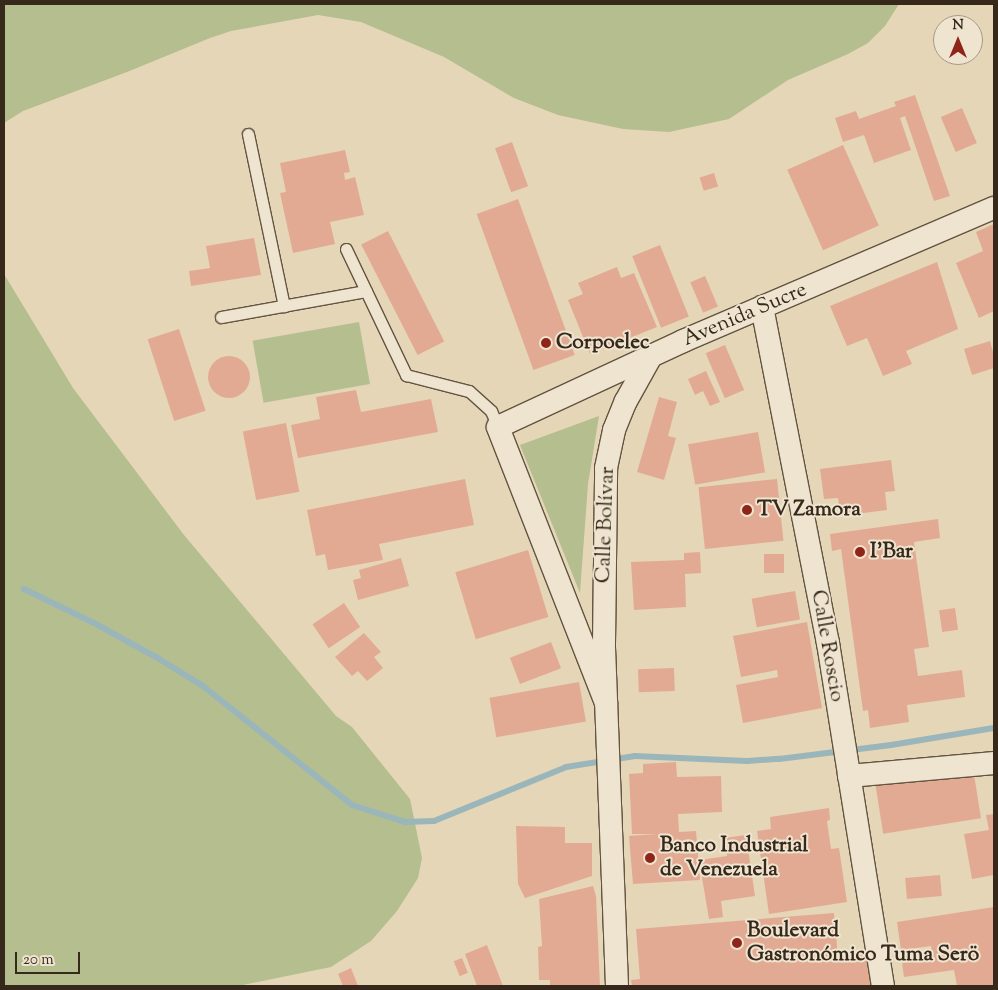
<!DOCTYPE html>
<meta charset="utf-8">
<style>
body{margin:0}
#map{position:relative;width:998px;height:990px;overflow:hidden;background:#e5d6b7;font-family:"Sorts Mill Goudy",serif}
div>[style]{position:absolute}
.green>*{inset:0;background:#b4be8f;transform-origin:0 0}
.stream>*{height:6px;margin:-3px;padding:0 3px;transform-origin:3px;border-radius:3px;background:#9bb6ba}
.building>*{inset:0;background:#e3aa93;transform-origin:0 0}
.round{border-radius:50%}
.roads{filter:drop-shadow(1px 0 #625441) drop-shadow(-1px 0 #625441) drop-shadow(0 1px #625441) drop-shadow(0 -1px #625441)}
.lane>*{height:11px;margin:-5.5px;padding:0 5.5px;transform-origin:5.5px;border-radius:5.5px;background:#eee4d0}
.street>*{height:22px;margin:-11px;padding:0 11px;transform-origin:11px;border-radius:11px;background:#eee4d0}
.dots>*{width:14px;height:14px;translate:-50% -50%;box-sizing:border-box;border:2px solid #eee4d0;border-radius:50%}
span{translate:-50% -50%;white-space:nowrap;text-align:center;line-height:1.15;-webkit-text-stroke:4px #eee4d0;paint-order:stroke}
.street-label{font-size:21px;color:#36281a}
.poi-label{font-size:21px;color:#36281a;font-weight:700}
.left{translate:0 -50%;text-align:left}
.frame{position:absolute;inset:0;border:5px solid #36281a;pointer-events:none}
.north{position:absolute;left:933px;top:15px;width:50px;height:50px;box-sizing:border-box;background:#eee4d0;border:1px solid #a49987;border-radius:50%;rotate:0deg;font-size:14px;font-weight:700;line-height:20px;text-align:center;color:#36281a}
.north::after{content:'';display:block;margin:auto;width:18px;height:22px;background:#8f2418;clip-path:polygon(50% 0,100% 100%,50% 72%,0 100%)}
.scale{position:absolute;left:15px;top:952px;width:65px;height:22px;box-sizing:border-box;border:2px solid #36281a;border-top:0;padding-left:6px;font-size:15px;line-height:18px;white-space:nowrap;color:#36281a;-webkit-text-stroke:4px #eee4d0;paint-order:stroke}
</style>
<div id="map">
<div class="green">
<div style="clip-path:polygon(4px 4px,899px 4px,885px 26px,868px 43px,848px 54px,788px 80px,729px 119px,669px 132px,623px 129px,558px 115px,514px 98px,444px 57px,361px 22px,318px 15px,231px 31px,210px 38px,127px 72px,23px 111px,4px 123px)"></div>
<div style="clip-path:polygon(4px 274px,73px 388px,184px 535px,336px 716px,352px 727px,410px 799px,422px 858px,418px 878px,397px 911px,371px 941px,331px 967px,238px 986px,4px 986px)"></div>
<div style="left:359px;top:322px;width:63px;height:108px;rotate:80deg"></div>
<div style="clip-path:polygon(599px 416px,588px 484px,580px 593px,520px 445px)"></div>
</div>
<div class="stream">
<div style="left:24px;top:589px;width:80px;rotate:25.9deg"></div>
<div style="left:96px;top:624px;width:68px;rotate:28.8deg"></div>
<div style="left:156px;top:657px;width:55px;rotate:31.7deg"></div>
<div style="left:203px;top:686px;width:191px;rotate:38.6deg"></div>
<div style="left:352px;top:805px;width:56px;rotate:17.8deg"></div>
<div style="left:405px;top:822px;width:29px;rotate:-2deg"></div>
<div style="left:434px;top:821px;width:143px;rotate:-22.2deg"></div>
<div style="left:566px;top:767px;width:70px;rotate:-9.1deg"></div>
<div style="left:635px;top:756px;width:112px;rotate:2.6deg"></div>
<div style="left:747px;top:761px;width:32px;rotate:-4deg"></div>
<div style="left:779px;top:759px;width:113px;rotate:-7.1deg"></div>
<div style="left:891px;top:745px;width:104px;rotate:-9.4deg"></div>
</div>
<div class="building">
<div style="clip-path:polygon(915px 95px,950px 196px,934px 201px,905px 116px,900px 118px,911px 150px,874px 163px,864px 135px,843px 142px,835px 118px,856px 111px,859px 119px,896px 106px,894px 102px)"></div>
<div style="left:962px;top:108px;width:38px;height:23px;rotate:67deg"></div>
<div style="left:512px;top:142px;width:47px;height:18px;rotate:70deg"></div>
<div style="left:843px;top:145px;width:88px;height:61px;rotate:66deg"></div>
<div style="clip-path:polygon(345px 150px,350px 172px,344px 173px,345px 180px,355px 177px,364px 215px,330px 222px,335px 244px,293px 253px,280px 193px,286px 192px,280px 163px)"></div>
<div style="left:714px;top:173px;width:14px;height:15px;rotate:73deg"></div>
<div style="left:518px;top:199px;width:166px;height:44px;rotate:70deg"></div>
<div style="clip-path:polygon(994px 224px,994px 311px,979px 318px,956px 263px,983px 251px,976px 232px)"></div>
<div style="left:388px;top:231px;width:124px;height:30px;rotate:63deg"></div>
<div style="clip-path:polygon(254px 238px,261px 275px,191px 286px,189px 271px,210px 268px,206px 246px)"></div>
<div style="left:660px;top:245px;width:77px;height:30px;rotate:68deg"></div>
<div style="clip-path:polygon(937px 262px,958px 329px,906px 351px,912px 364px,883px 376px,867px 338px,847px 346px,830px 306px)"></div>
<div style="clip-path:polygon(617px 267px,621px 278px,634px 273px,657px 327px,590px 354px,568px 300px,583px 294px,578px 283px)"></div>
<div style="left:705px;top:276px;width:33px;height:16px;rotate:67deg"></div>
<div style="left:179px;top:329px;width:86px;height:33px;rotate:72deg"></div>
<div style="clip-path:polygon(990px 341px,994px 356px,994px 368px,972px 375px,964px 349px)"></div>
<div style="left:725px;top:345px;width:49px;height:21px;rotate:67deg"></div>
<div class="round" style="left:208px;top:356px;width:42px;height:42px"></div>
<div style="clip-path:polygon(706px 371px,720px 402px,710px 406px,703px 391px,695px 395px,688px 379px)"></div>
<div style="clip-path:polygon(356px 390px,361px 412px,431px 399px,438px 432px,298px 458px,291px 425px,320px 419px,316px 397px)"></div>
<div style="clip-path:polygon(659px 397px,677px 402px,668px 436px,676px 438px,664px 480px,637px 472px)"></div>
<div style="left:286px;top:423px;width:70px;height:44px;rotate:79deg"></div>
<div style="left:758px;top:432px;width:41px;height:71px;rotate:80deg"></div>
<div style="clip-path:polygon(891px 460px,895px 491px,885px 492px,887px 510px,840px 516px,838px 498px,824px 499px,820px 469px)"></div>
<div style="clip-path:polygon(465px 479px,474px 525px,379px 544px,383px 560px,328px 570px,325px 554px,316px 556px,307px 510px)"></div>
<div style="left:777px;top:479px;width:62px;height:79px;rotate:84deg"></div>
<div style="clip-path:polygon(938px 519px,940px 538px,914px 542px,929px 647px,914px 649px,918px 676px,962px 670px,965px 697px,907px 705px,909px 722px,870px 728px,868px 710px,863px 711px,841px 549px,832px 551px,830px 534px)"></div>
<div style="left:528px;top:550px;width:70px;height:76px;rotate:73deg"></div>
<div style="clip-path:polygon(700px 552px,701px 573px,685px 574px,686px 607px,634px 610px,631px 562px,684px 560px,684px 553px)"></div>
<div style="left:764px;top:554px;width:20px;height:19px"></div>
<div style="clip-path:polygon(401px 558px,409px 586px,358px 600px,353px 580px,361px 578px,359px 570px)"></div>
<div style="left:795px;top:591px;width:29px;height:44px;rotate:80deg"></div>
<div style="left:344px;top:603px;width:29px;height:38px;rotate:56deg"></div>
<div style="left:955px;top:608px;width:22px;height:16px;rotate:82deg"></div>
<div style="clip-path:polygon(807px 622px,822px 708px,743px 723px,736px 685px,778px 677px,777px 670px,741px 677px,733px 636px)"></div>
<div style="clip-path:polygon(364px 633px,381px 652px,374px 657px,383px 668px,367px 681px,358px 671px,352px 676px,335px 657px)"></div>
<div style="left:551px;top:642px;width:28px;height:44px;rotate:69deg"></div>
<div style="left:674px;top:668px;width:23px;height:36px;rotate:88deg"></div>
<div style="left:579px;top:682px;width:40px;height:91px;rotate:80deg"></div>
<div style="clip-path:polygon(676px 762px,677px 777px,721px 776px,722px 812px,678px 814px,679px 832px,696px 831px,700px 880px,633px 884px,629px 836px,657px 834px,632px 834px,629px 774px,643px 773px,643px 764px)"></div>
<div style="left:973px;top:768px;width:51px;height:99px;rotate:81deg"></div>
<div style="clip-path:polygon(829px 808px,830px 820px,827px 821px,831px 849px,839px 848px,847px 902px,769px 914px,757px 831px,771px 829px,770px 817px)"></div>
<div style="clip-path:polygon(994px 814px,994px 875px,972px 879px,964px 834px,989px 830px,986px 815px)"></div>
<div style="clip-path:polygon(516px 826px,565px 827px,565px 843px,592px 843px,592px 876px,525px 898px,518px 884px)"></div>
<div style="clip-path:polygon(746px 835px,755px 896px,721px 901px,723px 917px,709px 919px,699px 860px,727px 856px,724px 838px)"></div>
<div style="left:940px;top:875px;width:21px;height:35px;rotate:85deg"></div>
<div style="clip-path:polygon(593px 886px,596px 896px,600px 986px,550px 986px,550px 980px,539px 980px,538px 947px,542px 946px,539px 899px)"></div>
<div style="clip-path:polygon(994px 907px,994px 986px,957px 986px,954px 970px,904px 977px,902px 963px,933px 958px,931px 946px,901px 950px,897px 922px)"></div>
<div style="clip-path:polygon(834px 913px,838px 957px,865px 952px,871px 986px,632px 986px,631px 980px,640px 979px,636px 929px)"></div>
<div style="clip-path:polygon(487px 945px,503px 986px,477px 986px,465px 954px)"></div>
<div style="left:462px;top:958px;width:16px;height:9px;rotate:68deg"></div>
<div style="clip-path:polygon(351px 968px,358px 986px,343px 986px,338px 974px)"></div>
</div>
<div class="roads">
<div class="lane">
<div style="left:248px;top:134px;width:176px;rotate:78.2deg"></div>
<div style="left:346px;top:249px;width:140px;rotate:64.5deg"></div>
<div style="left:406px;top:375px;width:65px;rotate:14.3deg"></div>
<div style="left:469px;top:391px;width:30px;rotate:42deg"></div>
<div style="left:491px;top:411px;width:17px;rotate:66deg"></div>
<div style="left:221px;top:317px;width:147px;rotate:-10.2deg"></div>
</div>
<div class="street">
<div style="left:762px;top:307px;width:342px;rotate:78.9deg"></div>
<div style="left:828px;top:643px;width:347px;rotate:80.9deg"></div>
<div style="left:606px;top:703px;width:296px;rotate:-111.4deg"></div>
<div style="left:498px;top:427px;width:204px;rotate:-24.9deg"></div>
<div style="left:683px;top:341px;width:338px;rotate:-23.2deg"></div>
<div style="left:849px;top:776px;width:146px;rotate:-5.1deg"></div>
<div style="left:617px;top:986px;width:343px;rotate:-92.2deg"></div>
<div style="left:604px;top:643px;width:175px;rotate:-89.3deg"></div>
<div style="left:606px;top:468px;width:39px;rotate:-78deg"></div>
<div style="left:614px;top:430px;width:31px;rotate:-68deg"></div>
<div style="left:626px;top:401px;width:51px;rotate:-60.9deg"></div>
</div>
</div>
<div class="dots">
<div style="left:546px;top:343px;background:#8f2418"></div>
<div style="left:747px;top:510px;background:#8f2418"></div>
<div style="left:860px;top:552px;background:#8f2418"></div>
<div style="left:650px;top:858px;background:#8f2418"></div>
<div style="left:737px;top:943px;background:#8f2418"></div>
</div>
<div class="street-label">
<span style="left:745px;top:315px;rotate:-23deg">Avenida Sucre</span>
<span style="left:606px;top:525px;rotate:-88deg">Calle Bolívar</span>
<span style="left:827px;top:646px;rotate:80deg">Calle Roscio</span>
</div>
<div class="poi-label">
<span class="left" style="left:556px;top:343px">Corpoelec</span>
<span class="left" style="left:757px;top:510px">TV Zamora</span>
<span class="left" style="left:870px;top:552px">I'Bar</span>
<span class="left" style="left:660px;top:858px">Banco Industrial<br>de Venezuela</span>
<span class="left" style="left:747px;top:943px">Boulevard<br>Gastronómico Tuma Serö</span>
</div>
<div class="frame"></div>
<div class="north">N</div>
<div class="scale">20 m</div>
</div>
